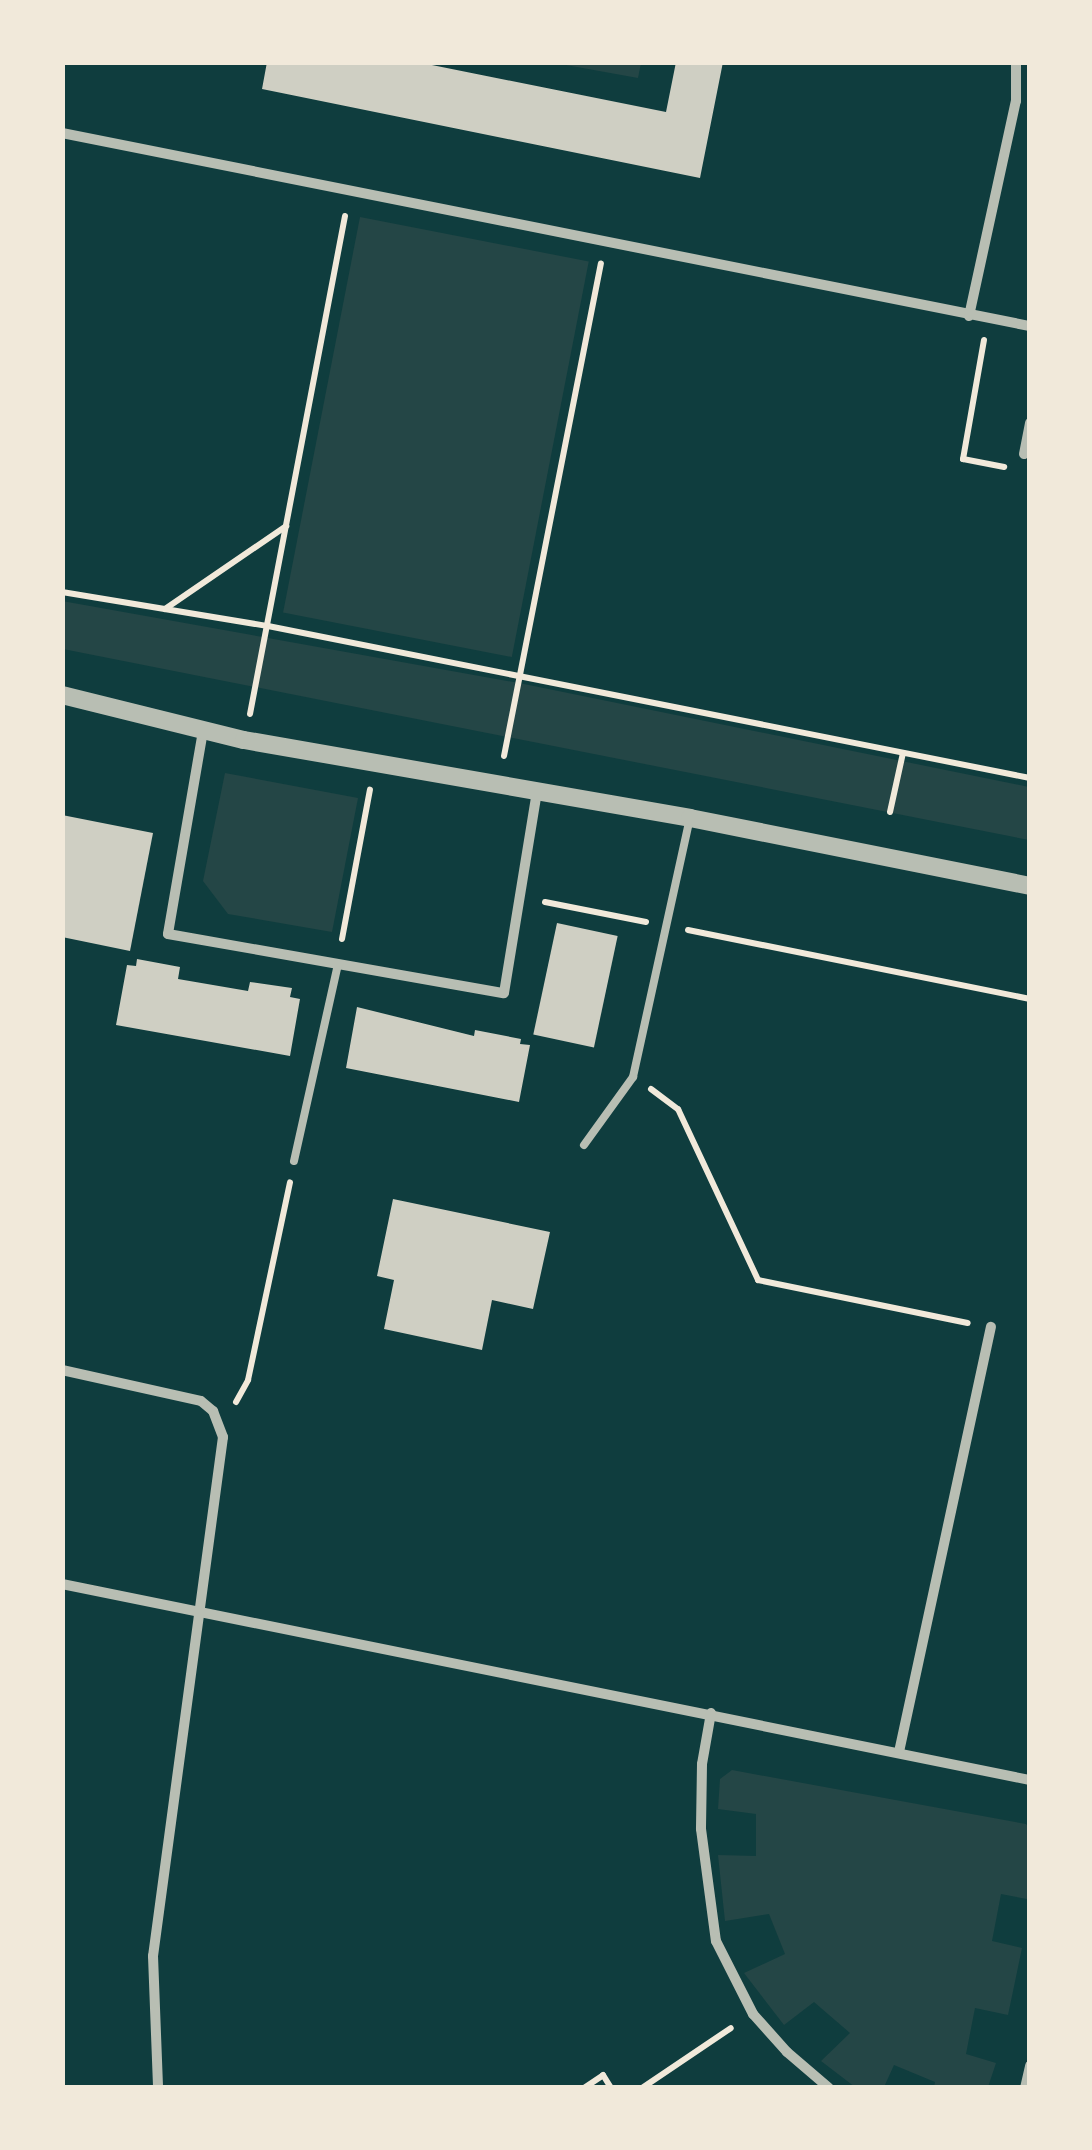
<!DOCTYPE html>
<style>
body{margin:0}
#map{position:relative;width:1092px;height:2150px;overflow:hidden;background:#0f3d3e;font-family:"Roboto Serif",serif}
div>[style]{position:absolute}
.green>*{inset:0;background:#244646;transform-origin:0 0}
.building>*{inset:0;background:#cfcfc3;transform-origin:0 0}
.path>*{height:6px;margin:-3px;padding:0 3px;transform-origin:3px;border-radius:3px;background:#f1e9da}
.service>*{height:8px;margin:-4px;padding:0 4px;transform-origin:4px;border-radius:4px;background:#b8beb3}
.minor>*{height:10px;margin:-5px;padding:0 5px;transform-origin:5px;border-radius:5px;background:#b8beb3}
.tertiary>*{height:18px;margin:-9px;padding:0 9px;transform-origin:9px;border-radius:9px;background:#b8beb3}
span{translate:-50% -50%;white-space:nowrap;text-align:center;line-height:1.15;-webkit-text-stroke:10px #f1e9da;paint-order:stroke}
.frame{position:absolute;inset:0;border:65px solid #f1e9da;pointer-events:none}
</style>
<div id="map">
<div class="green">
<div style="clip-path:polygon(555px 63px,641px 63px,638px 78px)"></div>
<div style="left:360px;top:217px;width:233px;height:403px;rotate:11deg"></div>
<div style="clip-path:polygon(62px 601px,519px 683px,1029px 787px,1029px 840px,63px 649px)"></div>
<div style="clip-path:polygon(225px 773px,358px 798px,332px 932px,228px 914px,203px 881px)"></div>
<div style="clip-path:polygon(732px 1770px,1026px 1824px,1030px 1830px,1027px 1899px,1001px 1894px,992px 1941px,1022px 1948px,1008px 2015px,975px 2008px,966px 2054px,996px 2063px,988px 2087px,934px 2087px,935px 2082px,894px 2065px,884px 2087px,855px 2087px,821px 2061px,850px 2033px,814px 2002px,784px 2025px,744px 1973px,785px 1954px,769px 1914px,725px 1921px,718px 1855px,756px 1856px,756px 1814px,718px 1809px,720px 1779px)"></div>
</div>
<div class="building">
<div style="clip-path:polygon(267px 62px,417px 62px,666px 112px,676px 62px,723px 62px,700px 178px,262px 89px)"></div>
<div style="clip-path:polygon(62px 815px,153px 833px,130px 951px,62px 937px)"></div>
<div style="left:557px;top:923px;width:62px;height:114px;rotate:12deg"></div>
<div style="clip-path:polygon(137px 959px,180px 967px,178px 979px,248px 991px,250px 982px,292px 988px,290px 997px,300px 999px,290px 1056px,116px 1025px,127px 965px,136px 966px)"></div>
<div style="clip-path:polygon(357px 1007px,474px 1036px,475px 1030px,521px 1039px,520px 1044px,530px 1045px,519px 1102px,346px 1068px)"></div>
<div style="clip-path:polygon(393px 1199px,550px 1232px,533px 1309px,492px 1300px,482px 1350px,384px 1329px,394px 1280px,377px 1276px)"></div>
</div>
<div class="path">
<div style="left:984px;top:340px;width:121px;rotate:100deg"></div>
<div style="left:963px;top:459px;width:42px;rotate:11deg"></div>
<div style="left:62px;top:592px;width:209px;rotate:9.4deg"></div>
<div style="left:268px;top:626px;width:777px;rotate:11.28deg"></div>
<div style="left:165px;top:609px;width:147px;rotate:-34.4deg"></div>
<div style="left:250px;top:714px;width:507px;rotate:-79.2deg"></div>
<div style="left:504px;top:756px;width:502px;rotate:-78.87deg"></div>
<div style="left:890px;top:812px;width:60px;rotate:-77.6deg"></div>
<div style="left:545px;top:902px;width:103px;rotate:11.2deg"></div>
<div style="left:688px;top:930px;width:349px;rotate:11.4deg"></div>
<div style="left:342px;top:939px;width:152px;rotate:-79.4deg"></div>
<div style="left:651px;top:1089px;width:34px;rotate:37deg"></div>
<div style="left:678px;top:1109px;width:189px;rotate:64.9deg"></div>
<div style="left:758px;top:1280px;width:214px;rotate:11.6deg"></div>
<div style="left:236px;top:1402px;width:25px;rotate:-61deg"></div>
<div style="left:248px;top:1380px;width:202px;rotate:-78deg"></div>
<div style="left:584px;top:2088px;width:23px;rotate:-34deg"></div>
<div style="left:603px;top:2075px;width:15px;rotate:58deg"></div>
<div style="left:642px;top:2088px;width:107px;rotate:-34deg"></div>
</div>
<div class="service">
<div style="left:584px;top:1145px;width:84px;rotate:-54.2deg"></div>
<div style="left:633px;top:1077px;width:265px;rotate:-77.6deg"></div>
<div style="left:294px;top:1161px;width:202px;rotate:-77.4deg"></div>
</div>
<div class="minor">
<div style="left:62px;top:133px;width:987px;rotate:11.28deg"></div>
<div style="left:969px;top:316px;width:220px;rotate:-77.7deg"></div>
<div style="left:1016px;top:101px;width:39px;rotate:-90deg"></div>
<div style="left:1024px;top:454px;width:32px;rotate:-79deg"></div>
<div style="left:203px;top:731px;width:206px;rotate:99.8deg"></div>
<div style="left:168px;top:934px;width:341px;rotate:10deg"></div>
<div style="left:504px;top:993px;width:204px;rotate:-80.7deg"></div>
<div style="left:62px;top:1370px;width:142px;rotate:12.6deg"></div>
<div style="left:201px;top:1401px;width:16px;rotate:40deg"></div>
<div style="left:213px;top:1411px;width:28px;rotate:69deg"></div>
<div style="left:223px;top:1437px;width:524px;rotate:97.68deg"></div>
<div style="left:153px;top:1956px;width:132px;rotate:87.8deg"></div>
<div style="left:62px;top:1584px;width:988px;rotate:11.45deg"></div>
<div style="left:711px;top:1713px;width:52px;rotate:100deg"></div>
<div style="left:702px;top:1764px;width:65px;rotate:90.9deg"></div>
<div style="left:701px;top:1829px;width:113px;rotate:82.4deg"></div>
<div style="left:716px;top:1941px;width:82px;rotate:63.1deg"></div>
<div style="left:753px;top:2014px;width:51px;rotate:48.2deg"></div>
<div style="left:787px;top:2052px;width:55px;rotate:40.6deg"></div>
<div style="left:899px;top:1752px;width:435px;rotate:-77.8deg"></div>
<div style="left:1025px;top:2088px;width:23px;rotate:-77deg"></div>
</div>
<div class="tertiary">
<div style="left:62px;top:695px;width:187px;rotate:13.9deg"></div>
<div style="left:244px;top:740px;width:453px;rotate:9.9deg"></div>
<div style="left:690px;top:818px;width:347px;rotate:11.3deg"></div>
</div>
<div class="frame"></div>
</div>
